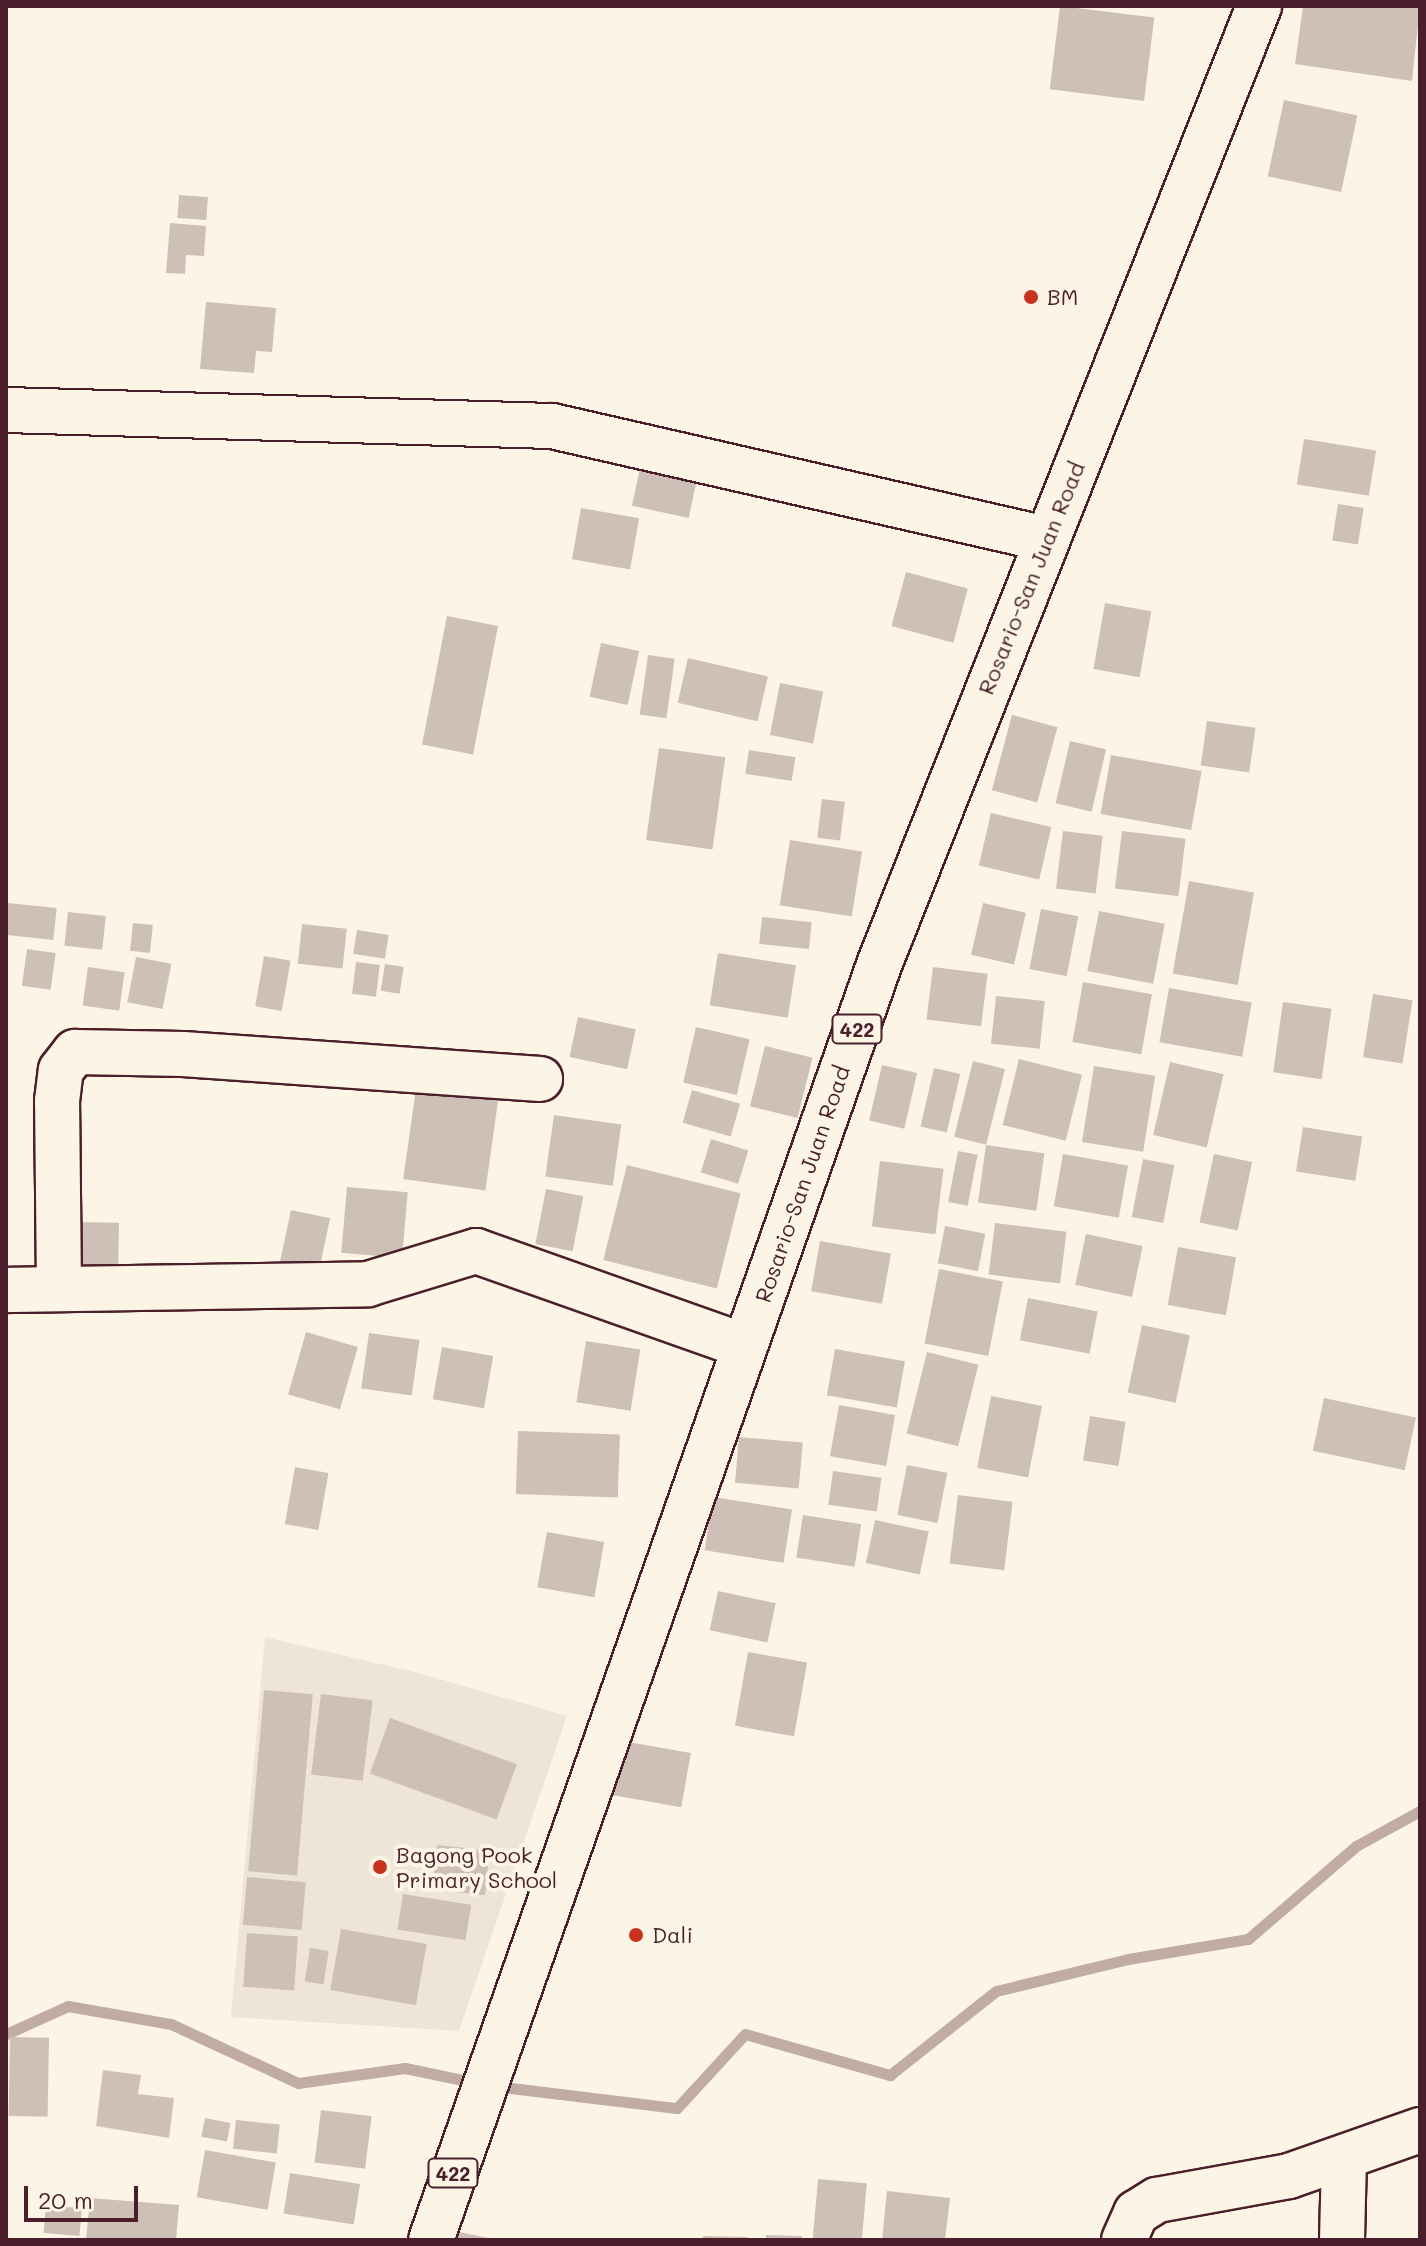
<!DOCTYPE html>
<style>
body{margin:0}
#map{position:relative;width:1426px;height:2246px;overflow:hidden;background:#fcf5e5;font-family:Mali,sans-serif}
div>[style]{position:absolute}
.built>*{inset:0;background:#eee5d7}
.stream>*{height:11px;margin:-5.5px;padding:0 5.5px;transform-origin:5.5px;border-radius:5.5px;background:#c0aca5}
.building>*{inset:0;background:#cfc0b7;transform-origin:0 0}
.roads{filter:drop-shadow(2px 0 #4a1f2b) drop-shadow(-2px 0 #4a1f2b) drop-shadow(0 2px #4a1f2b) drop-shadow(0 -2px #4a1f2b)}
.minor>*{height:44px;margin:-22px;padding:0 22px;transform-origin:22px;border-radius:22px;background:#fcf5e5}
.major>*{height:44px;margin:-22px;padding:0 22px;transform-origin:22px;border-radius:22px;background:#fcf5e5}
.dots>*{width:22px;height:22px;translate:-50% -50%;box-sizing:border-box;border:4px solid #fcf5e5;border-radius:50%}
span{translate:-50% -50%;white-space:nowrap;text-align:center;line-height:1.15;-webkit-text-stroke:8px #fcf5e5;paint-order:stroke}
.shield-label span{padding:2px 6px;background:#fcf5e5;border:2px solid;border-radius:6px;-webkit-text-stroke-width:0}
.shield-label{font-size:20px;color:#4a1f2b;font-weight:700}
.poi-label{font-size:22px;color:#4a1f2b}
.left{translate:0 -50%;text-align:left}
.street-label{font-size:22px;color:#4a1f2b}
.frame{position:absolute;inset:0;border:8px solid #4a1f2b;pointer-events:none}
.scale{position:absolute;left:24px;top:2186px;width:114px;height:36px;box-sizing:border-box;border:4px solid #4a1f2b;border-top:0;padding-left:10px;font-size:24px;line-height:28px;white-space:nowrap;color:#4a1f2b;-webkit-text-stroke:6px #fcf5e5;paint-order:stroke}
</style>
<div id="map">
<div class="built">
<div style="clip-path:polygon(265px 1637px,419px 1673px,567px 1716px,459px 2031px,231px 2017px)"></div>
</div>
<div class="stream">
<div style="left:6px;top:2034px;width:68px;rotate:-24.3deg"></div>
<div style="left:68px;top:2006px;width:105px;rotate:9.9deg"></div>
<div style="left:171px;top:2024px;width:140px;rotate:24.9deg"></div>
<div style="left:298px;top:2083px;width:108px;rotate:-8deg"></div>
<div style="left:405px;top:2068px;width:74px;rotate:11.8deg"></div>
<div style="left:494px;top:2086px;width:184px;rotate:6.9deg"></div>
<div style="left:677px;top:2108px;width:100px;rotate:-47.4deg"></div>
<div style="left:745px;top:2034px;width:151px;rotate:15.8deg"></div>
<div style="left:890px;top:2075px;width:135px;rotate:-38.4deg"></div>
<div style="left:996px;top:1991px;width:136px;rotate:-13.6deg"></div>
<div style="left:1128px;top:1959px;width:122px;rotate:-9.5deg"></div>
<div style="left:1248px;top:1939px;width:143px;rotate:-40.7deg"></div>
<div style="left:1356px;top:1846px;width:73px;rotate:-28.7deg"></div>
</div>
<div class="building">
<div style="left:1060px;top:6px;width:95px;height:84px;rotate:7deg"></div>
<div style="clip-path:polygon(1303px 6px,1420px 6px,1412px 81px,1295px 64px)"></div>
<div style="left:1284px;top:100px;width:75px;height:78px;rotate:12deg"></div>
<div style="left:179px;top:195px;width:29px;height:23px;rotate:4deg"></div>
<div style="clip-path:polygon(170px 223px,206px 226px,204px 256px,186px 255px,185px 274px,166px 273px)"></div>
<div style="clip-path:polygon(206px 302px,276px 308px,272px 352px,256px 351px,254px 373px,200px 369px)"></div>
<div style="left:1304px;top:439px;width:73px;height:46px;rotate:9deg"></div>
<div style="left:643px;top:454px;width:58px;height:53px;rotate:12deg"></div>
<div style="left:1338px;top:504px;width:26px;height:37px;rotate:9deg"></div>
<div style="left:581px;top:508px;width:59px;height:52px;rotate:10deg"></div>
<div style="left:906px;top:572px;width:64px;height:56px;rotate:15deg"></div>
<div style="left:1105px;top:603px;width:47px;height:67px;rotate:10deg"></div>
<div style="left:447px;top:616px;width:52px;height:131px;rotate:11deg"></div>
<div style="left:601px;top:643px;width:39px;height:55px;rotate:12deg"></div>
<div style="left:648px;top:655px;width:27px;height:60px;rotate:8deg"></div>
<div style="left:688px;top:658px;width:82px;height:46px;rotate:13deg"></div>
<div style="left:780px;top:683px;width:44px;height:53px;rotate:11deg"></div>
<div style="left:1012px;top:715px;width:47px;height:78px;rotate:15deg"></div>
<div style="left:1207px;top:721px;width:49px;height:45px;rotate:8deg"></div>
<div style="left:1070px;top:741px;width:37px;height:64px;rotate:13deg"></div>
<div style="left:659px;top:748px;width:67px;height:93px;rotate:8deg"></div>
<div style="left:749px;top:750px;width:47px;height:24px;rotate:9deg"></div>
<div style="left:1111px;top:755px;width:92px;height:60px;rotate:10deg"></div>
<div style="left:822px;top:799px;width:23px;height:39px;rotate:7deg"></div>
<div style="left:991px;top:813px;width:62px;height:54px;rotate:13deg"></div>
<div style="left:1063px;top:831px;width:40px;height:58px;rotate:7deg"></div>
<div style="left:1122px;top:831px;width:64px;height:58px;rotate:7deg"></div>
<div style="left:790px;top:840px;width:73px;height:66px;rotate:9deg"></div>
<div style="left:1189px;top:881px;width:66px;height:94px;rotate:10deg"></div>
<div style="left:8px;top:903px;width:49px;height:32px;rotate:6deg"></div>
<div style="left:983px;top:903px;width:44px;height:53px;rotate:13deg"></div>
<div style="left:1041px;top:909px;width:38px;height:61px;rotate:11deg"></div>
<div style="left:1099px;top:911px;width:67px;height:61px;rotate:11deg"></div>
<div style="left:68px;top:912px;width:38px;height:34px;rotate:6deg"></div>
<div style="left:762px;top:917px;width:50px;height:27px;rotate:6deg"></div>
<div style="left:133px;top:923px;width:20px;height:28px;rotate:6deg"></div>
<div style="left:302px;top:924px;width:45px;height:40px;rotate:6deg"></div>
<div style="left:357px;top:930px;width:32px;height:24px;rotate:9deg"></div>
<div style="left:27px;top:949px;width:29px;height:37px;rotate:8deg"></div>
<div style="left:718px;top:953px;width:79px;height:53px;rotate:9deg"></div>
<div style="left:264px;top:956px;width:27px;height:51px;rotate:10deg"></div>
<div style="left:136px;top:957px;width:36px;height:46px;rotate:11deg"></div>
<div style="left:356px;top:962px;width:24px;height:32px;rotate:7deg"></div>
<div style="left:385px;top:964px;width:19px;height:27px;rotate:9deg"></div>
<div style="left:88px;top:967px;width:37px;height:39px;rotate:8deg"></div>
<div style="left:933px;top:967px;width:55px;height:53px;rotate:7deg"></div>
<div style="left:1083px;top:982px;width:70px;height:61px;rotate:10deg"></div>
<div style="left:1169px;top:988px;width:84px;height:55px;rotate:10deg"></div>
<div style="left:1373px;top:994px;width:40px;height:64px;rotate:9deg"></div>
<div style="left:996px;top:996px;width:49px;height:48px;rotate:6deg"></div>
<div style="left:1283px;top:1002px;width:49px;height:71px;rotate:8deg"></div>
<div style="left:578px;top:1017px;width:59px;height:41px;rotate:12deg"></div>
<div style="left:696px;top:1027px;width:55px;height:57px;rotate:13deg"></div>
<div style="left:765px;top:1046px;width:49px;height:62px;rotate:14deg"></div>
<div style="left:1019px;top:1059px;width:65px;height:68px;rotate:14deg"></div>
<div style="left:973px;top:1061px;width:33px;height:78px;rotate:14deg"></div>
<div style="left:1170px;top:1062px;width:55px;height:75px;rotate:13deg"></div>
<div style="left:882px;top:1065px;width:36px;height:57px;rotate:13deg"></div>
<div style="left:1094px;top:1066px;width:62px;height:77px;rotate:9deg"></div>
<div style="left:934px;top:1068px;width:27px;height:60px;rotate:13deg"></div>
<div style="left:418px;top:1074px;width:83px;height:106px;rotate:8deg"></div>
<div style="left:692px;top:1090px;width:50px;height:34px;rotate:16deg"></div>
<div style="left:554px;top:1115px;width:68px;height:62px;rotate:8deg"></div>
<div style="left:1303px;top:1127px;width:60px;height:45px;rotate:9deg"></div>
<div style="left:711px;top:1139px;width:39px;height:35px;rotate:17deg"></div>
<div style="left:986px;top:1145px;width:59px;height:58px;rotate:8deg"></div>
<div style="left:958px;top:1151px;width:20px;height:52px;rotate:11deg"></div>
<div style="left:1063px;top:1154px;width:66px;height:53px;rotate:10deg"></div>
<div style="left:1214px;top:1154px;width:39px;height:70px;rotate:12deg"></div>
<div style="left:1143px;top:1159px;width:32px;height:59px;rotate:11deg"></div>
<div style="left:880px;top:1161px;width:64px;height:66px;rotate:7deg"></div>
<div style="left:627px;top:1165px;width:117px;height:98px;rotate:14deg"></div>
<div style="left:347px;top:1187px;width:61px;height:66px;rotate:5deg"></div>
<div style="left:546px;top:1189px;width:38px;height:56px;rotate:11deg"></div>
<div style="left:291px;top:1210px;width:40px;height:58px;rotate:12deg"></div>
<div style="left:79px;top:1222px;width:40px;height:50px;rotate:1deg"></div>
<div style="left:995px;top:1223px;width:72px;height:52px;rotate:7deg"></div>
<div style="left:945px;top:1226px;width:41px;height:38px;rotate:11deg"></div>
<div style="left:1086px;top:1234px;width:58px;height:52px;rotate:12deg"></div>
<div style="left:820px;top:1241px;width:72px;height:51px;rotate:10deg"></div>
<div style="left:1178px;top:1247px;width:59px;height:59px;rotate:10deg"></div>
<div style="left:939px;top:1269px;width:65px;height:76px;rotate:11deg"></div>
<div style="left:1028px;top:1298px;width:71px;height:43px;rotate:11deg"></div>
<div style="left:1142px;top:1325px;width:49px;height:69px;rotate:12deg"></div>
<div style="left:306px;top:1332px;width:54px;height:65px;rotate:16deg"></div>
<div style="left:369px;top:1333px;width:51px;height:56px;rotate:8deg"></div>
<div style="left:586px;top:1341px;width:55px;height:62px;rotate:9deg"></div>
<div style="left:442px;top:1347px;width:52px;height:53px;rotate:10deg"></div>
<div style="left:835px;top:1349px;width:71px;height:47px;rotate:10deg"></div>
<div style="left:927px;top:1352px;width:53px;height:84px;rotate:14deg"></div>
<div style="left:991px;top:1396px;width:52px;height:73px;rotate:11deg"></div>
<div style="left:1324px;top:1398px;width:94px;height:54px;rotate:12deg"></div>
<div style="left:839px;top:1405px;width:57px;height:52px;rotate:10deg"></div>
<div style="left:1090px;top:1416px;width:36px;height:45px;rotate:9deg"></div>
<div style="left:518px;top:1431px;width:102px;height:63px;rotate:2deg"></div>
<div style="left:739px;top:1437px;width:64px;height:46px;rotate:5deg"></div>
<div style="left:907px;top:1465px;width:41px;height:51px;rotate:11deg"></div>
<div style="left:295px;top:1467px;width:34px;height:58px;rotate:10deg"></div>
<div style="left:833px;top:1471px;width:49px;height:34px;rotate:8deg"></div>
<div style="left:958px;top:1495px;width:55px;height:69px;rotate:7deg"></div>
<div style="left:713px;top:1497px;width:80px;height:54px;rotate:9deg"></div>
<div style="left:803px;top:1515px;width:59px;height:43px;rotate:9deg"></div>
<div style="left:875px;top:1520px;width:55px;height:44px;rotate:12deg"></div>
<div style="left:547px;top:1532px;width:58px;height:56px;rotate:10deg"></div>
<div style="left:718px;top:1591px;width:59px;height:40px;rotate:12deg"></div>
<div style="left:748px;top:1652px;width:60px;height:75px;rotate:10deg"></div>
<div style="left:264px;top:1690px;width:49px;height:182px;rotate:5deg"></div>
<div style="left:321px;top:1694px;width:52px;height:81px;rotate:7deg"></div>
<div style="left:390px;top:1718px;width:135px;height:59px;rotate:20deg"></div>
<div style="left:617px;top:1740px;width:75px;height:55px;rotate:10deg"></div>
<div style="left:437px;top:1845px;width:53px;height:45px;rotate:6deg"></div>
<div style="left:247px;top:1877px;width:59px;height:48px;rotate:5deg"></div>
<div style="left:403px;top:1894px;width:69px;height:36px;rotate:9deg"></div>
<div style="left:341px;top:1929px;width:87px;height:62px;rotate:10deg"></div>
<div style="left:247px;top:1933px;width:51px;height:54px;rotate:4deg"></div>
<div style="left:310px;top:1948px;width:19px;height:34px;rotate:9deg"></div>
<div style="left:10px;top:2037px;width:39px;height:79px;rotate:1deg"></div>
<div style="clip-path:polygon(103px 2070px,141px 2075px,138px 2094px,174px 2098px,169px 2138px,96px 2126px)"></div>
<div style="left:321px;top:2110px;width:51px;height:53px;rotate:7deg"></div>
<div style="left:205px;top:2118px;width:26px;height:19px;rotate:11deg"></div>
<div style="left:236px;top:2120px;width:44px;height:29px;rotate:6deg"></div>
<div style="left:205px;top:2150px;width:72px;height:48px;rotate:10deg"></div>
<div style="left:290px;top:2173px;width:71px;height:41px;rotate:9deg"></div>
<div style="left:818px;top:2179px;width:49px;height:59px;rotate:5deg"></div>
<div style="clip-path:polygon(887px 2191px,950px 2198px,945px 2240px,882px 2240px)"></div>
<div style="clip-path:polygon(90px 2198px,179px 2205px,176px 2240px,86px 2240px)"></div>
<div style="left:46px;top:2205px;width:36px;height:28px;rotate:5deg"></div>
<div style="clip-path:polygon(444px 2229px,494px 2239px,494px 2240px,441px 2240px)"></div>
<div style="clip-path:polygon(766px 2235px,802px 2236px,802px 2240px,766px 2240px)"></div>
<div style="clip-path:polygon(703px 2236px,748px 2237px,748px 2240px,703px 2240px)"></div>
</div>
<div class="roads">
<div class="minor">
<div style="left:6px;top:410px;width:546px;rotate:1.68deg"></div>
<div style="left:552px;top:426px;width:507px;rotate:12.88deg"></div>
<div style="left:59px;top:1288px;width:187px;rotate:-90.6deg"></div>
<div style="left:57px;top:1101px;width:31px;rotate:-83deg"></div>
<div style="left:61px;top:1070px;width:23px;rotate:-52deg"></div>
<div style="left:75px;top:1052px;width:108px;rotate:1.1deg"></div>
<div style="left:183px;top:1054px;width:358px;rotate:4deg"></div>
<div style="left:6px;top:1290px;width:362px;rotate:-0.9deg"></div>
<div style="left:368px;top:1284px;width:113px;rotate:-17deg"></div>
<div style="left:476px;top:1251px;width:285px;rotate:19.5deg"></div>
<div style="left:1124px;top:2240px;width:30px;rotate:-66deg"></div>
<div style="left:1136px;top:2213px;width:25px;rotate:-32deg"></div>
<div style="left:1157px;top:2200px;width:134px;rotate:-10.3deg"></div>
<div style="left:1289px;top:2176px;width:139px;rotate:-19.3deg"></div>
<div style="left:1342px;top:2240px;width:81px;rotate:-88.6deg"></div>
</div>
<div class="major">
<div style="left:431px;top:2240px;width:1351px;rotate:-70.64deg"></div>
<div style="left:879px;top:965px;width:1032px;rotate:-68.38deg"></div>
</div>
</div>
<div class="dots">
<div style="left:1031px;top:297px;background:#c8321e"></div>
<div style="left:380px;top:1867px;background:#c8321e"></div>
<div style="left:636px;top:1935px;background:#c8321e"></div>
</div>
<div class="shield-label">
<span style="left:857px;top:1029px">422</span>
<span style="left:453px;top:2173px">422</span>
</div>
<div class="poi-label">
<span class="left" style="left:1047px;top:297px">BM</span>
<span class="left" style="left:396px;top:1867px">Bagong Pook<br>Primary School</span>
<span class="left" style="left:652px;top:1935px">Dali</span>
</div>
<div class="street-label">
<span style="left:1031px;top:578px;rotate:-68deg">Rosario-San Juan Road</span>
<span style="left:802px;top:1184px;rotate:-71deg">Rosario-San Juan Road</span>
</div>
<div class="frame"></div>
<div class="scale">20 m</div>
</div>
